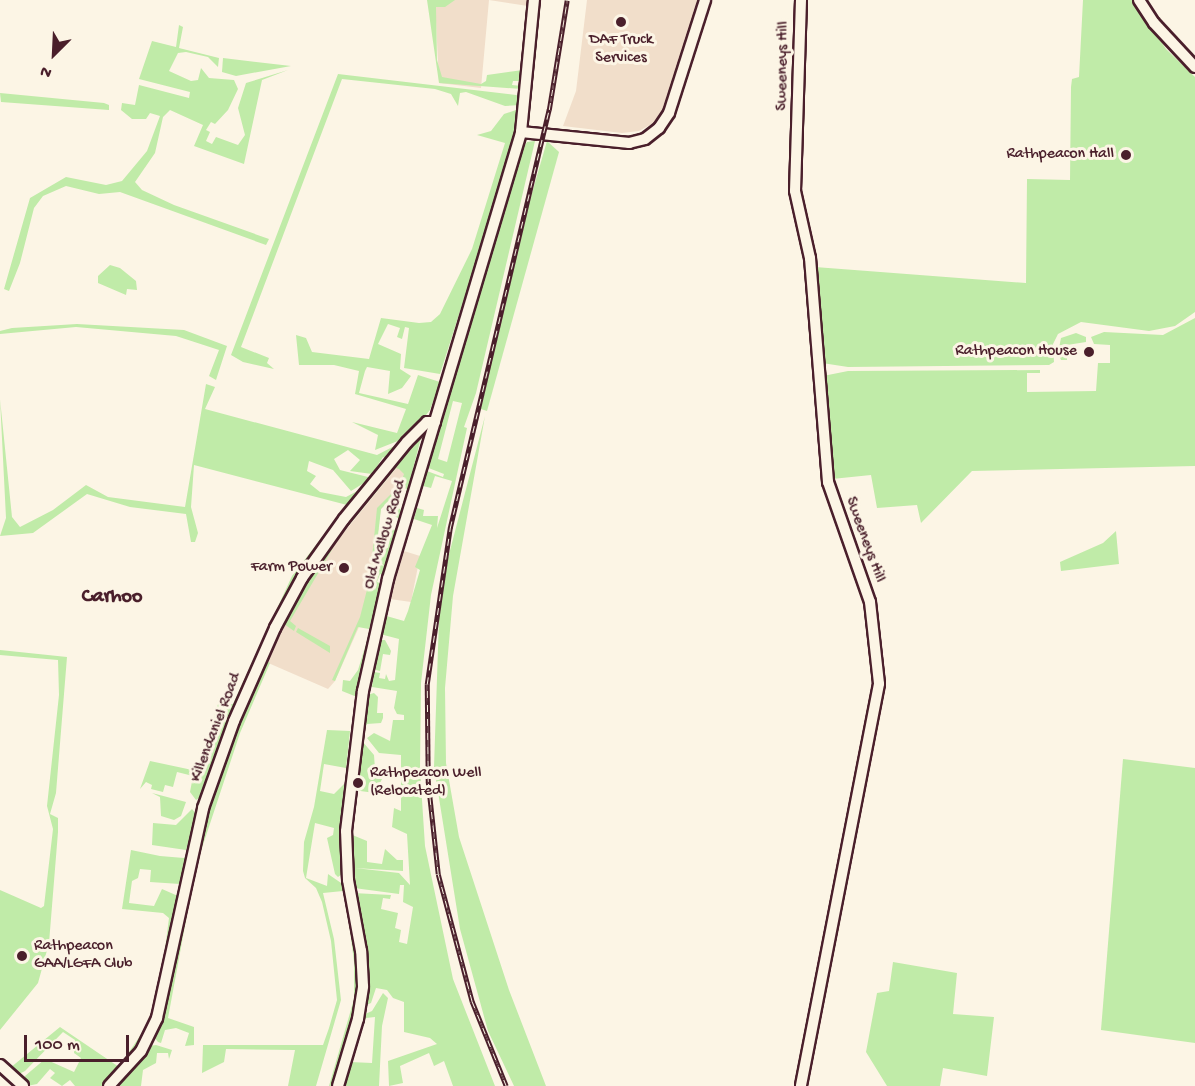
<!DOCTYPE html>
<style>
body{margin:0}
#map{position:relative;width:1195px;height:1086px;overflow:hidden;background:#fcf5e5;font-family:"Gochi Hand",sans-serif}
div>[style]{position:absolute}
.built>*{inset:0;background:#f1deca}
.green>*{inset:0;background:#c0eba8}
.roads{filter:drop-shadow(2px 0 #4a1f2b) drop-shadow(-2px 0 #4a1f2b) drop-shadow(0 2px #4a1f2b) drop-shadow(0 -2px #4a1f2b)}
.minor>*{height:10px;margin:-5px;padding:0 5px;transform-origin:5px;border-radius:5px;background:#fcf5e5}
.rail>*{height:4.5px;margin-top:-2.25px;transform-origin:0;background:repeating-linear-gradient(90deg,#fcf5e5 0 7px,#4a1f2b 0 14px);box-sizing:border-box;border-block:2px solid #4a1f2b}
.dots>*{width:16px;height:16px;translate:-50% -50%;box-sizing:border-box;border:3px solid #fcf5e5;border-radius:50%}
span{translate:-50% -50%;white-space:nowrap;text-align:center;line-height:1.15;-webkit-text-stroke:6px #fcf5e5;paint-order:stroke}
.poi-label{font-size:16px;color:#4a1f2b}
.right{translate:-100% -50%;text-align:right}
.left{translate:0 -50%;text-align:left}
.street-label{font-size:16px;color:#4a1f2b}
.quarter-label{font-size:20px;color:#4a1f2b;font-weight:700}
.north{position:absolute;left:24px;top:24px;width:60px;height:60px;-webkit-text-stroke:4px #fcf5e5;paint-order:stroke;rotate:204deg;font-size:16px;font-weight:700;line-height:24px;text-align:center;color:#4a1f2b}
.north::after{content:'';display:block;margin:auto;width:21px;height:27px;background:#4a1f2b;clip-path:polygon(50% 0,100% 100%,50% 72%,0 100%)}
.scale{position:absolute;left:24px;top:1035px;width:105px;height:27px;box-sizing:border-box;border:3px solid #4a1f2b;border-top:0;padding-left:8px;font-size:18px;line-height:21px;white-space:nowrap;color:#4a1f2b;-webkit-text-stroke:4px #fcf5e5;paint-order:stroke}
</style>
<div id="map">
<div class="built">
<div style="clip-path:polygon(435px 0,527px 0,528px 6px,489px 0,481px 88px,439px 83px)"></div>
<div style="clip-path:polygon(587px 0,699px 0,663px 108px,657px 121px,639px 131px,622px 133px,563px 126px,576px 91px)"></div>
<div style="clip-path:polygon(398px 466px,406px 471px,402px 487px,381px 509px,363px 618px,335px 681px,328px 689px,266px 662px,285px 622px,328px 552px)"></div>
<div style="clip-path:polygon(404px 551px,420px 556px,411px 602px,390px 599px)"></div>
</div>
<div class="green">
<div style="clip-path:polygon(427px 0,455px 0,445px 7px,436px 7px,437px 60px,442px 77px,481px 84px,486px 81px,487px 75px,523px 70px,522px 81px,513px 81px,512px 85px,522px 86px,522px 89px,439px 83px)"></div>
<div style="clip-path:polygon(1083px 0,1133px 0,1166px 49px,1195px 77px,1195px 312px,1175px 326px,1149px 331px,1081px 322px,1058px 334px,1053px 344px,1054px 362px,1049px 365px,848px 367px,822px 363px,815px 267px,1026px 283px,1027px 179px,1070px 180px,1071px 87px,1072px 79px,1079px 77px)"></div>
<div style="clip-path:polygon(179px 25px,183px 27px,179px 48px,219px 58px,218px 67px,208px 57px,186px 52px,178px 53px,169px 71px,191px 81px,198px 80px,201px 68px,209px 78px,234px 80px,238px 89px,228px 110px,215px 124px,211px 122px,206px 130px,210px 132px,206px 141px,212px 144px,216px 137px,238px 145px,245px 135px,238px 108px,246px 83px,288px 70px,262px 80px,244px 164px,194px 146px,203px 125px,170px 110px,163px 117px,155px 153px,135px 182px,142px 190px,174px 205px,269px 239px,266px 245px,120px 192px,99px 194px,66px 186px,43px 196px,34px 208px,20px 263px,9px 291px,4px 289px,30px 198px,66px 177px,106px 185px,122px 181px,147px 151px,160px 116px,150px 113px,146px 119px,132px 119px,121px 110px,122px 103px,135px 105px,139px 85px,189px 98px,190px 92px,139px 79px,152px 41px,176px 47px)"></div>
<div style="clip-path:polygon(223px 58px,291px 66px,236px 76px,222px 72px)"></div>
<div style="clip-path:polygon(338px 74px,516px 95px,521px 97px,520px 105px,505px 106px,466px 92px,460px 93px,458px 106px,451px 94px,435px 89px,342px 79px,241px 347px,269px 358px,267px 363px,274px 369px,243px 362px,231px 355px)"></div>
<div style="clip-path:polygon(0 93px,104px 103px,109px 105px,109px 110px,1px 102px)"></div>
<div style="clip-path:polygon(516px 110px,520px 111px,514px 142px,440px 374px,404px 368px,409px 328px,405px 327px,402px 339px,397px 337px,400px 328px,388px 324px,378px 344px,401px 354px,400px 369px,411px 376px,402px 388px,388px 394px,390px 371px,367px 367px,365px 371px,359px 393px,408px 404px,418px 375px,440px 382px,430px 410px,408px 437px,375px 450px,378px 435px,352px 422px,397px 433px,406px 409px,355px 394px,359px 371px,334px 365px,299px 365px,296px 335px,306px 338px,312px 352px,369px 359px,381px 318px,419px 323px,431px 322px,440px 314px,472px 249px,505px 143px,477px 135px,491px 131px,504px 114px)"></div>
<div style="clip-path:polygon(evenodd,535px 141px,476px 393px,464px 427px,467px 428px,431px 595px,421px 683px,420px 769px,425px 846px,453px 979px,495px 1086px,453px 1086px,444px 1061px,434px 1066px,429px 1053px,400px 1066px,403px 1083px,389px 1086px,388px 1061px,437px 1044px,430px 1038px,404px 1032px,404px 1002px,393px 998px,387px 990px,376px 988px,371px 1003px,364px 1006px,353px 893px,391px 895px,390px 899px,383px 898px,381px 909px,398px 913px,395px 928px,401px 930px,399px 942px,407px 944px,413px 907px,403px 902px,404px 885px,400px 885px,399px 894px,354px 888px,350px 834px,367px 841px,367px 862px,382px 864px,385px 849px,397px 860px,403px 860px,403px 871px,355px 868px,399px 873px,410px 885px,407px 834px,392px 827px,394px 808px,401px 811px,401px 755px,379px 753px,367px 738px,374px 733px,390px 741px,393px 720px,404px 720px,404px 715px,397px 714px,394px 708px,397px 691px,372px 687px,374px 672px,380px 673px,379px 678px,385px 679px,386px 674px,389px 681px,395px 680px,399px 639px,380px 634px,383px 615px,404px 621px,408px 611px,420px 570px,415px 567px,432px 525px,414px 519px,417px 508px,424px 510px,423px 516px,438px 516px,437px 528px,444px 506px,452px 481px,435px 476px,431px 488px,423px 486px,427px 471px,443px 477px,444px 474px,426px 467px,519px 155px,527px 142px,535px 141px,453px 401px,462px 403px,447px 462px,438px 459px,453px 401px)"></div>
<div style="clip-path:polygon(547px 141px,559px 152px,487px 411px,478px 408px,519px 238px)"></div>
<div style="clip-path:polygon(110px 265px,120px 268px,136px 281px,137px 290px,127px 289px,126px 295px,98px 283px,98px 276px)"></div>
<div style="clip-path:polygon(1195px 318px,1195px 466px,972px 471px,921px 523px,917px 505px,877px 508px,871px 475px,832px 479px,823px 376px,848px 371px,1040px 370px,1040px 373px,1027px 373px,1027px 392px,1096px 391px,1098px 363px,1110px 363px,1110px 345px,1094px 344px,1091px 337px,1104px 332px,1163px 335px)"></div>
<div style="clip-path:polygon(77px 324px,184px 330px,227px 346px,216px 380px,209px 376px,219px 350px,176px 336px,76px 327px,0 334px,0 331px,12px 328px)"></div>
<div style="clip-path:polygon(1076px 333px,1086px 337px,1086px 342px,1067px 345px,1067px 360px,1061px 360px,1058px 353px,1061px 338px)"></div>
<div style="clip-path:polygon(206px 384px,215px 387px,205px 409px,377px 455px,402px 442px,388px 460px,383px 457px,372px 474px,350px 471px,360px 460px,348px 450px,334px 459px,340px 470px,372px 478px,351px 491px,333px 470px,309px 461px,307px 471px,316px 476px,310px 484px,320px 492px,346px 497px,363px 488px,297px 579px,202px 796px,196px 800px,190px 792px,193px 776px,177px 772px,173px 787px,165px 785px,163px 792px,151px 789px,152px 785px,146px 782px,140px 789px,150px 761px,197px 771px,218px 704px,233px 704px,292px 576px,347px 505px,194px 465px,191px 507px,198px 533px,195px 542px,191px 542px,186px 514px,130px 507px,87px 494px,33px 533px,0 536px,6px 518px,0 399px,12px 517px,20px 527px,53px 510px,86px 485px,108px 497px,185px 507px)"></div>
<div style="clip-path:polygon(485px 416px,453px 596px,445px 688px,446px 763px,459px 837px,509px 990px,546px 1086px,514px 1086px,488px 1031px,460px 929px,434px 767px,440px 589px)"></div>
<div style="clip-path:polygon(422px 434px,399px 523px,398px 518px,384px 510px,390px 501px,401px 510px,407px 489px,401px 487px,381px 509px,375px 563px,384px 566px,379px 560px,380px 546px,388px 548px,392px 529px,396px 530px,384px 575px,380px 574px,377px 582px,382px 584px,369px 629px,358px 627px,335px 681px,332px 680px,360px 617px,370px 578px,377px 508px,400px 485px,404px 474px,399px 469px,396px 468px,340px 536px,340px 530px)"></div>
<div style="clip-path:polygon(1116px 531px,1119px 564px,1061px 571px,1060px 562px,1103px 543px)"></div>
<div style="clip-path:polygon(333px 548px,290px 621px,296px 626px,294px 631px,284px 624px,267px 661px,270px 663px,240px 733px,196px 866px,168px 1018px,194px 1027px,194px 1045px,185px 1046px,189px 1033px,176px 1028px,165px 1030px,161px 1043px,158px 1042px,154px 1037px,167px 996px,194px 848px,229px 743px,292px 601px,323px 554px)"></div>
<div style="clip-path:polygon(298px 628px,330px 646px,330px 653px,296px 632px)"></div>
<div style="clip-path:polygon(369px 634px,364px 657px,357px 697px,342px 691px,343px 680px,350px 681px,358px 670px)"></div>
<div style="clip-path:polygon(378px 640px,385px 640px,391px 651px,390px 655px,383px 654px,380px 671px,372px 669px)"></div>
<div style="clip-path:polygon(0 650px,67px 657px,56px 793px,50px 814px,58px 818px,58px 832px,49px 943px,38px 983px,0 1030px,0 890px,41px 908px,44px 906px,53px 829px,47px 806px,59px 695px,58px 660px,0 655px)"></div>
<div style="clip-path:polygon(374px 693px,378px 697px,377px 713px,383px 713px,383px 718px,381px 723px,367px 724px,362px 734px,367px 695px)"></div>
<div style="clip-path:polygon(327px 730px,350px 731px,346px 768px,324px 764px,320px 791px,334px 794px,344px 784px,342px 874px,338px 877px,335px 874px,327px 838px,333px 835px,334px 828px,315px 823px,306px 878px,327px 886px,328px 874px,344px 885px,346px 895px,343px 891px,323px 893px,334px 939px,341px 1000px,316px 1086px,288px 1086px,295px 1050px,226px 1049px,224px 1062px,202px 1073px,203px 1045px,323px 1045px,329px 1028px,337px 1000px,331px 941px,322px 902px,316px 888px,305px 878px,303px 871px,304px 842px,314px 807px)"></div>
<div style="clip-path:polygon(362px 741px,374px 755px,375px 769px,379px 770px,378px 779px,382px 779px,375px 793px,353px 790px)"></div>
<div style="clip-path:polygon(1123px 759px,1195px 768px,1195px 1043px,1101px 1030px)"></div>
<div style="clip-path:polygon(152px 793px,186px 802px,181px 816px,174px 820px,161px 816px,160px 797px)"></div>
<div style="clip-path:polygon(192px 809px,197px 815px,186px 850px,152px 845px,153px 823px,176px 825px)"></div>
<div style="clip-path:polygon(131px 850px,160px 856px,184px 858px,187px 854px,180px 884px,150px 882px,151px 870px,140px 869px,138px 878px,132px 881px,129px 903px,154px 906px,162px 889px,178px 896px,164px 982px,146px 1037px,110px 1081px,103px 1086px,75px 1086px,70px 1080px,62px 1086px,50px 1078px,55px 1073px,50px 1069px,37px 1084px,27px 1086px,25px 1076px,45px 1059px,74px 1072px,81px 1058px,74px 1053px,75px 1040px,63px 1032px,25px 1071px,15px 1076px,0 1054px,10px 1068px,60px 1027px,119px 1067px,148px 1024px,161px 981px,169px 918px,163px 913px,122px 909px)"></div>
<div style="clip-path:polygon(346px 899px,357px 959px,358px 992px,351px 1024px,332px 1086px,329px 1086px,354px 999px,354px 962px)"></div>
<div style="clip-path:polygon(893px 962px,957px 973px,953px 1014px,994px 1017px,987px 1076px,943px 1068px,940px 1086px,887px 1086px,866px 1052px,877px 993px,889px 991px)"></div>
<div style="clip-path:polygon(383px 993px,388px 998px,382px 1026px,379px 1086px,341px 1086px,350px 1062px,372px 1063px,375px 1017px,366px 1018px,355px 1045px,363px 1015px,372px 1011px)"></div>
<div style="clip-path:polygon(156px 1045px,172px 1050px,169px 1059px,168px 1053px,157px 1053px,156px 1063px,143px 1070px,141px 1086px,115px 1086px,149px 1046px)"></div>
</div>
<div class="roads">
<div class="minor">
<div style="left:801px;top:0;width:191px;rotate:91.8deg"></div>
<div style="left:795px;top:191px;width:69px;rotate:77.4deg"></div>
<div style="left:810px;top:258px;width:225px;rotate:85.4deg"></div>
<div style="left:828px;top:482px;width:127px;rotate:70.7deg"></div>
<div style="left:870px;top:602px;width:82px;rotate:83.7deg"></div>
<div style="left:879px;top:684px;width:409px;rotate:101deg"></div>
<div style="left:1139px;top:0;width:27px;rotate:57deg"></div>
<div style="left:1154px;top:23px;width:60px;rotate:47deg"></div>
<div style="left:521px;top:132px;width:109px;rotate:5.8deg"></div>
<div style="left:629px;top:143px;width:16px;rotate:-14deg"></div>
<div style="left:645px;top:139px;width:18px;rotate:-38deg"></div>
<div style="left:659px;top:128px;width:18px;rotate:-56deg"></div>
<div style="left:669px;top:113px;width:119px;rotate:-72.3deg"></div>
<div style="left:0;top:1065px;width:31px;rotate:42deg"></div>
<div style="left:109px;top:1086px;width:47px;rotate:-47.6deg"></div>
<div style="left:141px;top:1051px;width:37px;rotate:-64deg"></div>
<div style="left:157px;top:1018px;width:215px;rotate:-77.6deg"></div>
<div style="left:203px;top:808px;width:92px;rotate:-70.4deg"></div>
<div style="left:234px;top:721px;width:102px;rotate:-66.2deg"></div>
<div style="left:275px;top:628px;width:57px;rotate:-61.6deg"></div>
<div style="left:302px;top:578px;width:72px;rotate:-54.6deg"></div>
<div style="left:344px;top:519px;width:99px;rotate:-50.7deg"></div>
<div style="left:407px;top:442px;width:28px;rotate:-45deg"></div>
<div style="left:427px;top:422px;width:8px"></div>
<div style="left:338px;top:1086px;width:70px;rotate:-73.4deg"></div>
<div style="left:358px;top:1019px;width:33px;rotate:-81deg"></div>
<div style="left:363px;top:986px;width:35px;rotate:-93deg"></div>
<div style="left:361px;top:951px;width:72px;rotate:-100.4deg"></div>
<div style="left:348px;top:880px;width:49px;rotate:-92.3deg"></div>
<div style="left:346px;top:831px;width:141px;rotate:-83.1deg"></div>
<div style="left:363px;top:691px;width:115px;rotate:-77.4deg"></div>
<div style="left:388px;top:579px;width:466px;rotate:-73.4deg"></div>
<div style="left:521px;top:132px;width:133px;rotate:-84.4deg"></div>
</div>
</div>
<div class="rail">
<div style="left:506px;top:1086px;width:91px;rotate:-112deg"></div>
<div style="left:472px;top:1002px;width:132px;rotate:-104.9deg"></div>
<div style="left:438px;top:874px;width:93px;rotate:-96.2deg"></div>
<div style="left:428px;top:782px;width:98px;rotate:-90.6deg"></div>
<div style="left:427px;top:684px;width:158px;rotate:-81.6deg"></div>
<div style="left:450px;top:528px;width:430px;rotate:-76.7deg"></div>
<div style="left:549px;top:110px;width:111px;rotate:-80.7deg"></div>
</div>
<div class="dots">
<div style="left:621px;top:22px;background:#4a1f2b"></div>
<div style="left:1126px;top:155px;background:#4a1f2b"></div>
<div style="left:1089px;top:352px;background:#4a1f2b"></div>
<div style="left:344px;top:568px;background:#4a1f2b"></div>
<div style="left:358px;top:783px;background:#4a1f2b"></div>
<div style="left:22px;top:956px;background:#4a1f2b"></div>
</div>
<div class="poi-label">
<span style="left:621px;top:50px">DAF Truck<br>Services</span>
<span class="right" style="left:1114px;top:155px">Rathpeacon Hall</span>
<span class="right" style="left:1077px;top:352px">Rathpeacon House</span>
<span class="right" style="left:332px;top:568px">Farm Power</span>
<span class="left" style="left:370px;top:783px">Rathpeacon Well<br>(Relocated)</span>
<span class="left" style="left:34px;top:956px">Rathpeacon<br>GAA/LGFA Club</span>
</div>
<div class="street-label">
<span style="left:784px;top:66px;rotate:-89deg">Sweeneys Hill</span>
<span style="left:386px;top:535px;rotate:-73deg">Old Mallow Road</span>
<span style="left:864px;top:540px;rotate:70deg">Sweeneys Hill</span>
<span style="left:217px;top:728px;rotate:-69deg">Killendaniel Road</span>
</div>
<div class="quarter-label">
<span style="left:112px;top:597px">Carhoo</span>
</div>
<div class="north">N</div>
<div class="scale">100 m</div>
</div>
